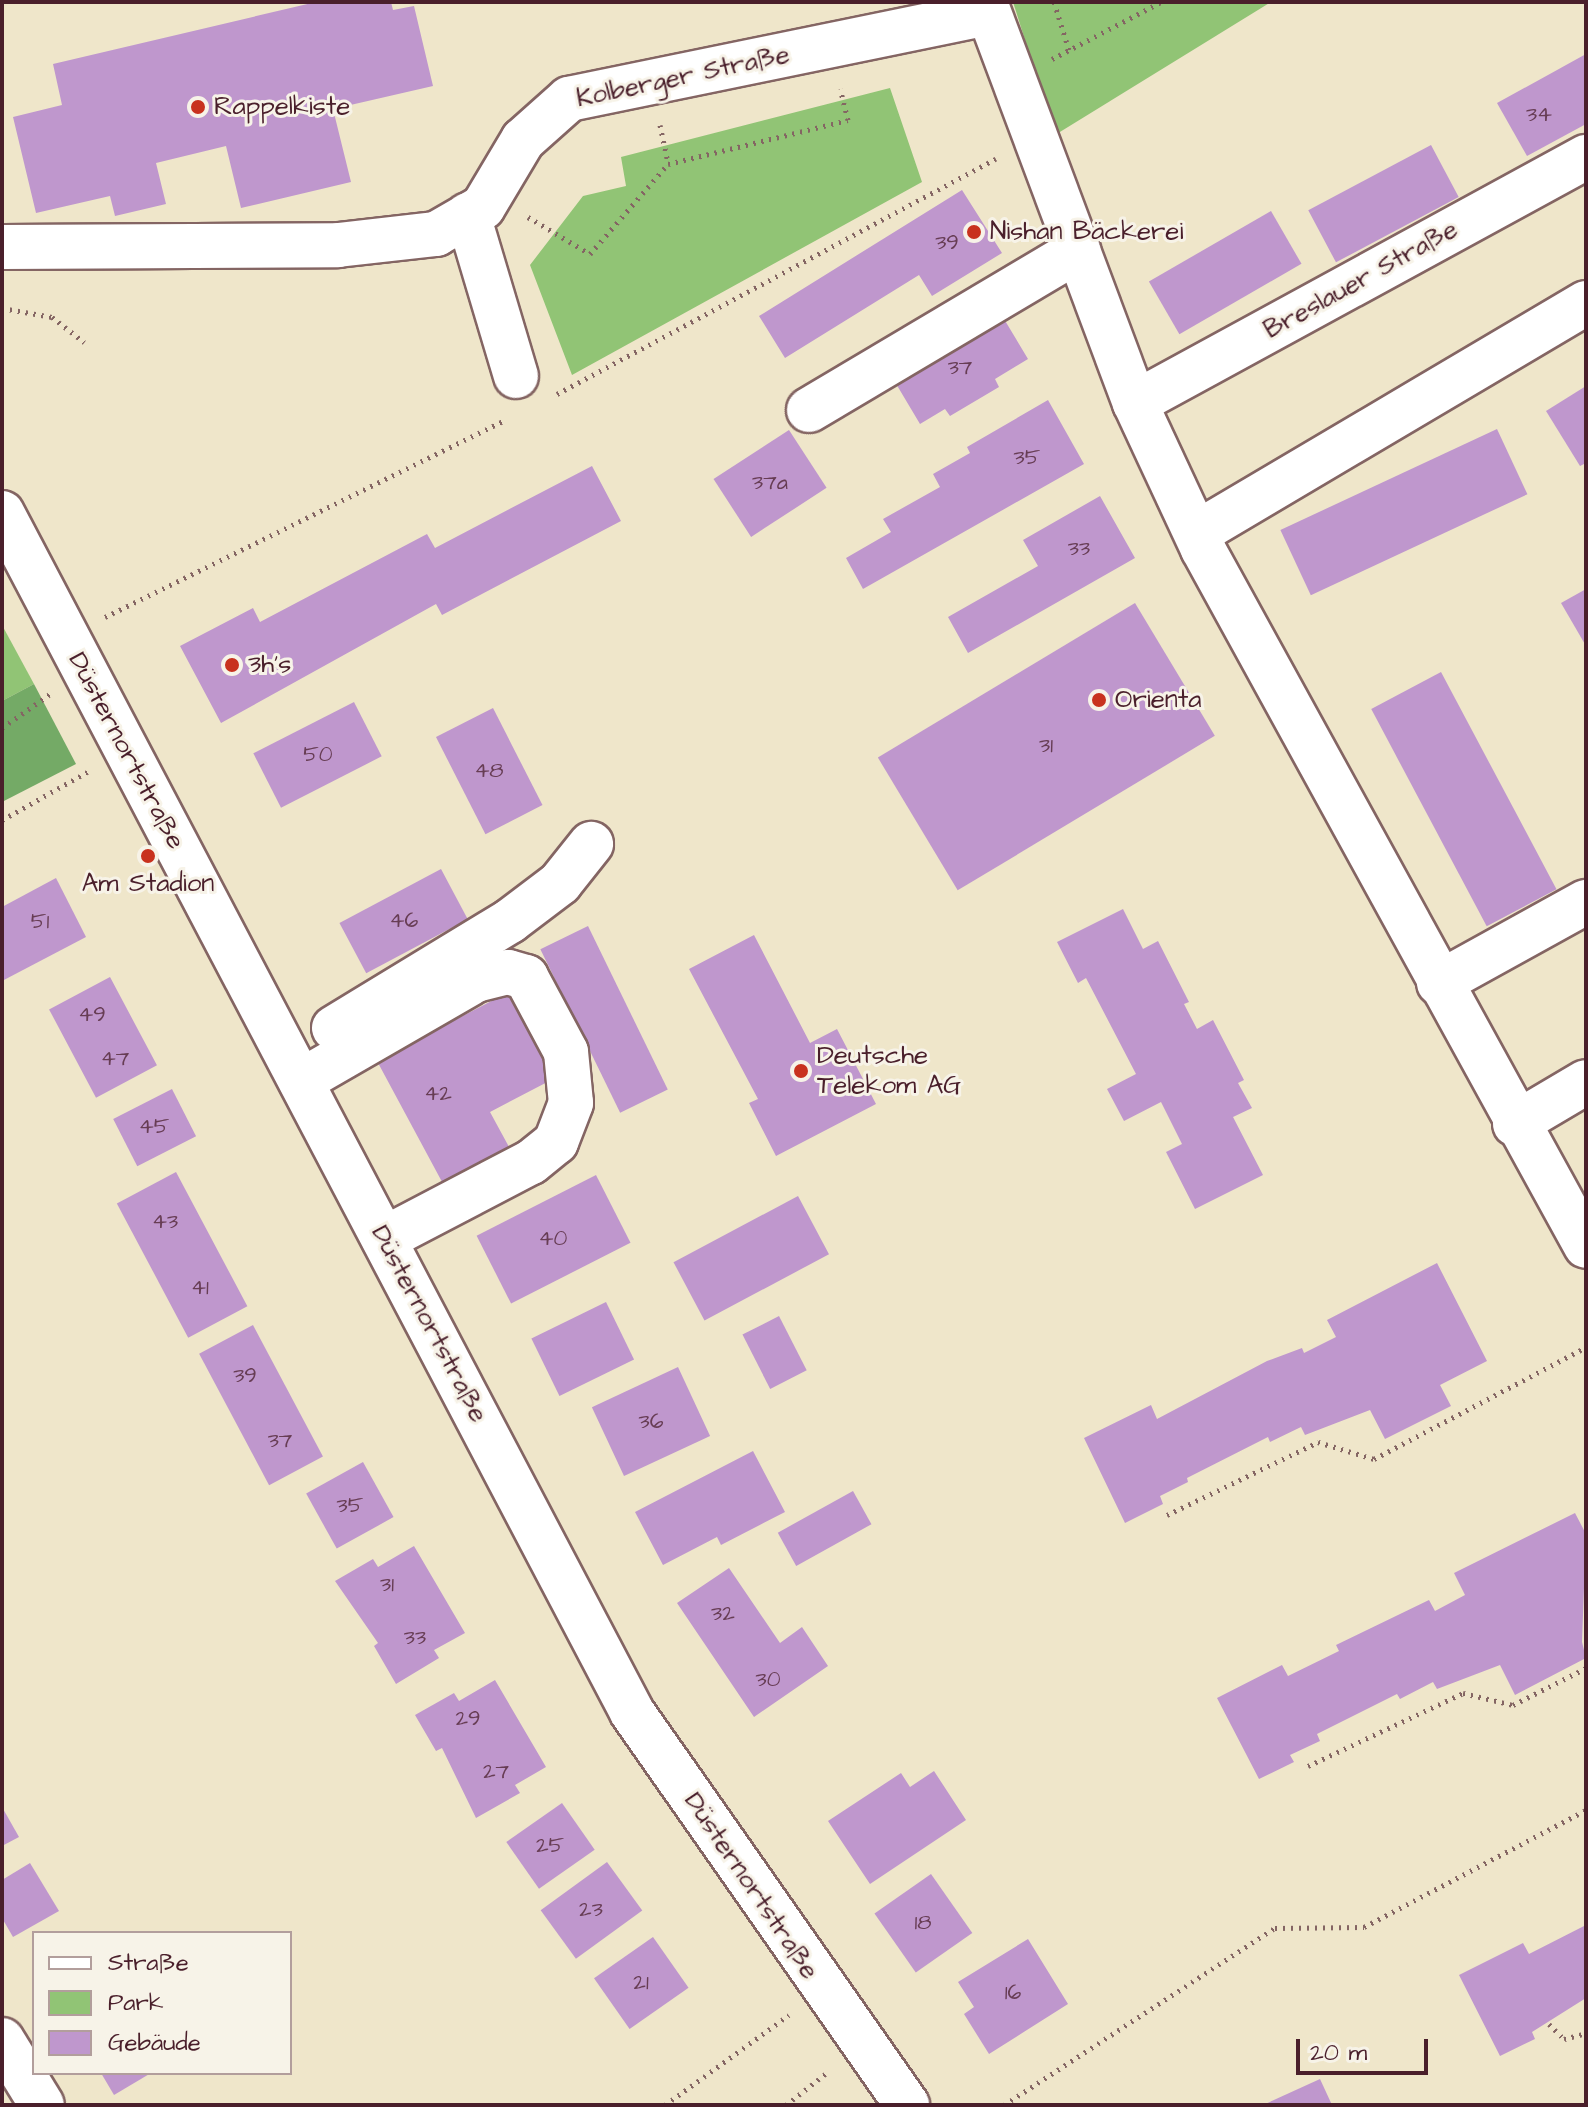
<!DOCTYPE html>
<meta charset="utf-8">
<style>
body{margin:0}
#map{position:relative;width:1588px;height:2107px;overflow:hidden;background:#efe6ca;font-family:"Architects Daughter",sans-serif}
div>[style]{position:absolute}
.green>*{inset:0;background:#91c475}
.forest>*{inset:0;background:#74aa66}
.building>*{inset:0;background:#bf97cd;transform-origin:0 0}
.path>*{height:5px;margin-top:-2.5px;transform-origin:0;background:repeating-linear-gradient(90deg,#846563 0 2px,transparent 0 8px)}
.roads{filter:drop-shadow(2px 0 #846563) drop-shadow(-2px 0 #846563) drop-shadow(0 2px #846563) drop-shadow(0 -2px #846563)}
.minor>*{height:44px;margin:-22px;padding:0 22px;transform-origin:22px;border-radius:22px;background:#fff}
.dots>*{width:22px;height:22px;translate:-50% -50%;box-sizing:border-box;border:4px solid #f7f3e8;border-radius:50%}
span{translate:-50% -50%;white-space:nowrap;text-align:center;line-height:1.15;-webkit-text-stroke:6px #f7f3e8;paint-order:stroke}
.number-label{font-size:22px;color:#673d54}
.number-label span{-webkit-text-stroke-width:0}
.street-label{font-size:26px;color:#4a1f2b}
.poi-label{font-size:26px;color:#4a1f2b}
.left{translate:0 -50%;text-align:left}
.frame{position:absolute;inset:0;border:4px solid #4a1f2b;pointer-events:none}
.legend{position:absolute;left:32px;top:1931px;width:260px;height:144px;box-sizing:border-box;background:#f7f3e8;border:2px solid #b29e9c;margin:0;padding:10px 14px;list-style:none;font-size:24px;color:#4a1f2b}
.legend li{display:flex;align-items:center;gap:16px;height:40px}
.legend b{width:40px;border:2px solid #b29e9c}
.scale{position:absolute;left:1296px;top:2039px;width:132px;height:36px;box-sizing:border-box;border:4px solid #4a1f2b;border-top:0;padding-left:10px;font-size:24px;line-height:28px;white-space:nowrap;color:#4a1f2b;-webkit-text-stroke:6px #f7f3e8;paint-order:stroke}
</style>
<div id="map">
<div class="green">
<div style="clip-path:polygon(1013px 2px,1271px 2px,1055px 135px)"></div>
<div style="clip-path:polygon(890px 88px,922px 182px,572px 375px,530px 265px,583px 196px,626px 186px,621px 157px)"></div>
<div style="clip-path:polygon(2px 625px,34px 684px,2px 701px)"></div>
</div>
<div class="forest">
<div style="clip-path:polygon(34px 684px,76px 764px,2px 802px,2px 701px)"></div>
</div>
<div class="building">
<div style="clip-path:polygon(316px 2px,391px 2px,393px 10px,414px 6px,433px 86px,333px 109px,351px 182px,241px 208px,226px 146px,156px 163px,166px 204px,115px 216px,110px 196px,36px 213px,13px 117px,62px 105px,53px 64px)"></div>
<div style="clip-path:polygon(1586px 54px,1586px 124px,1527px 156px,1497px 103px)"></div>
<div style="left:1431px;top:145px;width:59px;height:139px;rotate:62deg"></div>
<div style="clip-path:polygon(962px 190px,1002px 253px,932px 296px,919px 275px,785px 358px,759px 316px)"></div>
<div style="left:1271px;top:211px;width:61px;height:141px;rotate:60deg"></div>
<div style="clip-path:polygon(1001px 314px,1028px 359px,995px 379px,999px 387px,950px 416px,945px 409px,920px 424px,892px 377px)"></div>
<div style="clip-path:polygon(1586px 386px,1586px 463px,1580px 466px,1546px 411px)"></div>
<div style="clip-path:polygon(1048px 400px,1084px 464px,863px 589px,846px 558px,891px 532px,883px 519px,940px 487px,933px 474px,970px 453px,967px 447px)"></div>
<div style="left:1497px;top:429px;width:72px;height:239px;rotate:65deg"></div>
<div style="left:789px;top:430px;width:69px;height:90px;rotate:57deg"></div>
<div style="clip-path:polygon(592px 466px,621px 521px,442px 615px,436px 604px,221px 723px,180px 646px,253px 608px,260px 622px,427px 534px,435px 548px)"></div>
<div style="clip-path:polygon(1100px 496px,1135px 558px,968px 653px,948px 617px,1038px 566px,1023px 540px)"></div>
<div style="clip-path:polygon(1586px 589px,1586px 646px,1561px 603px)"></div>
<div style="left:1135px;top:603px;width:155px;height:300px;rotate:59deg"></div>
<div style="left:1441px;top:672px;width:246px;height:79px;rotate:62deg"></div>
<div style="left:354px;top:702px;width:61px;height:113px;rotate:63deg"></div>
<div style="left:493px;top:708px;width:109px;height:64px;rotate:63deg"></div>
<div style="left:441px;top:869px;width:57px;height:115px;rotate:62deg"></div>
<div style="clip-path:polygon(56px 878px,86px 937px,2px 981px,2px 907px)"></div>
<div style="clip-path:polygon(1123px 909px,1143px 949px,1158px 941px,1189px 1002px,1184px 1004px,1197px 1029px,1213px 1020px,1244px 1080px,1238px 1083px,1252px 1108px,1233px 1117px,1263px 1175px,1195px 1209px,1166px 1152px,1182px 1144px,1161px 1102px,1124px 1121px,1107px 1089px,1136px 1074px,1086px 978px,1078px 983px,1057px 942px)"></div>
<div style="left:588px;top:926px;width:182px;height:53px;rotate:64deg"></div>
<div style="clip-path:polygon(754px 935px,810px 1043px,837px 1029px,876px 1104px,776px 1156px,749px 1103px,758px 1099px,689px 969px)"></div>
<div style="left:110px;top:977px;width:100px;height:69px;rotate:62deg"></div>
<div style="clip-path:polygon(516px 988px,557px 1077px,490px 1112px,515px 1158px,448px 1193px,377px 1061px)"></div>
<div style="left:172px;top:1089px;width:53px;height:66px;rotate:63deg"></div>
<div style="left:176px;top:1172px;width:152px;height:67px;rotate:62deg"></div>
<div style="left:596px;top:1175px;width:76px;height:134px;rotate:63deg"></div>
<div style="left:798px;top:1196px;width:66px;height:141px;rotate:62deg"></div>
<div style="clip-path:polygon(1437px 1263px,1487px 1361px,1440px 1385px,1451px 1406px,1385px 1439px,1370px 1410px,1305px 1435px,1301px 1427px,1270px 1442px,1268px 1437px,1187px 1478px,1188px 1482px,1160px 1496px,1163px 1504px,1125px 1523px,1084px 1438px,1151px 1405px,1157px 1419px,1267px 1361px,1302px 1348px,1304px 1353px,1336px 1337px,1327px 1320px)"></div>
<div style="left:606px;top:1302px;width:64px;height:83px;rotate:64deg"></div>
<div style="left:779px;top:1316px;width:61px;height:41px;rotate:63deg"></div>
<div style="left:253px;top:1325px;width:149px;height:61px;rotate:62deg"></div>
<div style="left:678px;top:1367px;width:76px;height:95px;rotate:65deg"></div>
<div style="clip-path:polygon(753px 1451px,785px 1512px,721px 1545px,717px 1537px,663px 1565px,635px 1512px)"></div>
<div style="left:363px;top:1462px;width:63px;height:65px;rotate:61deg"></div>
<div style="left:853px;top:1491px;width:38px;height:86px;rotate:61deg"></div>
<div style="clip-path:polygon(1575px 1513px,1586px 1534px,1582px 1642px,1586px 1658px,1515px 1695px,1500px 1665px,1437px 1689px,1433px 1682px,1400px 1699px,1397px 1694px,1317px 1734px,1320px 1741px,1290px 1755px,1294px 1762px,1259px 1779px,1217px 1698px,1282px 1665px,1288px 1676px,1339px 1651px,1336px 1645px,1429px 1600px,1435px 1611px,1465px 1595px,1454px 1573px)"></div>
<div style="clip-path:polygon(414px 1546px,465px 1633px,434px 1650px,439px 1658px,396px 1684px,374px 1646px,378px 1643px,335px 1581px,373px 1559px,378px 1567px)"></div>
<div style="clip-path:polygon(729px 1568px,780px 1643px,802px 1627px,828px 1666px,754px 1717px,677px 1603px)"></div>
<div style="clip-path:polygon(495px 1680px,546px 1767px,515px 1785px,520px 1793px,476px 1818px,442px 1748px,436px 1751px,415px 1715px,454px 1693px,459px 1701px)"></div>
<div style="clip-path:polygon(934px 1771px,966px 1820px,870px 1884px,828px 1821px,901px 1773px,910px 1787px)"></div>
<div style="left:562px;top:1803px;width:57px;height:68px;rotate:55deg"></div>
<div style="clip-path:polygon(2px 1807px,19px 1837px,2px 1846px)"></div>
<div style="left:607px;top:1862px;width:60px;height:82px;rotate:54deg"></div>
<div style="clip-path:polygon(30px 1863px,59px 1911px,13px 1937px,2px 1918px,2px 1880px)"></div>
<div style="left:931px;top:1874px;width:72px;height:69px;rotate:55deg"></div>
<div style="clip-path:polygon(1586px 1925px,1586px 1998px,1532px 2032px,1535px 2039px,1500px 2056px,1459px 1975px,1523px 1943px,1529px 1954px)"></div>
<div style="left:653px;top:1937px;width:62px;height:72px;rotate:55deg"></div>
<div style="clip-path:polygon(1028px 1939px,1068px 2004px,989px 2054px,964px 2014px,974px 2007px,958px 1982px)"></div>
<div style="clip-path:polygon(101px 2073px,151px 2073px,114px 2095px)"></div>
<div style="clip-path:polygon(1320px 2079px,1332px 2105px,1263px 2105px)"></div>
</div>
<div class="path">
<div style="left:1054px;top:2px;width:50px;rotate:72.6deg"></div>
<div style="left:1052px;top:59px;width:123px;rotate:-27.6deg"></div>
<div style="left:660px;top:125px;width:40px;rotate:78deg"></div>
<div style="left:668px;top:164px;width:185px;rotate:-13.7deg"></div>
<div style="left:848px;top:120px;width:32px;rotate:-104deg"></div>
<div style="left:528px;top:217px;width:72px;rotate:30.8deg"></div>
<div style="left:590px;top:254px;width:119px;rotate:-49.1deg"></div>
<div style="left:2px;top:308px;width:51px;rotate:10.2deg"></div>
<div style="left:52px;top:317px;width:41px;rotate:38deg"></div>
<div style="left:557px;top:394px;width:498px;rotate:-28.2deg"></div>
<div style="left:105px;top:617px;width:446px;rotate:-26.2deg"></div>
<div style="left:2px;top:728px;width:59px;rotate:-35.3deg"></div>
<div style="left:2px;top:820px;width:100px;rotate:-29.4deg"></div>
<div style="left:1167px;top:1515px;width:168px;rotate:-25.8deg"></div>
<div style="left:1318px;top:1442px;width:59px;rotate:16.9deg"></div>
<div style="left:1374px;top:1459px;width:240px;rotate:-27.8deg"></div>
<div style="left:1308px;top:1766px;width:171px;rotate:-25.2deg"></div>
<div style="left:1463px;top:1693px;width:51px;rotate:13.5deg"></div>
<div style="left:1513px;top:1705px;width:82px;rotate:-26.9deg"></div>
<div style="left:1549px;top:2024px;width:21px;rotate:45deg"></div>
<div style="left:1564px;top:2039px;width:23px;rotate:-15deg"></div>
<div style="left:665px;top:2105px;width:153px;rotate:-36deg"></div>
<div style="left:786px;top:2105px;width:55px;rotate:-38.3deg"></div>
<div style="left:1004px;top:2105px;width:324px;rotate:-33.2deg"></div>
<div style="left:1275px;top:1928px;width:89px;rotate:-0.6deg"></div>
<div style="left:1364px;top:1927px;width:251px;rotate:-27.8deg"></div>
</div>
<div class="roads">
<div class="minor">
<div style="left:985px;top:2px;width:428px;rotate:69.5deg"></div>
<div style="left:1135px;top:403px;width:161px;rotate:65deg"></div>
<div style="left:1203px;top:549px;width:795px;rotate:61.21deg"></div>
<div style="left:468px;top:215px;width:168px;rotate:73.4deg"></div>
<div style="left:2px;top:247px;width:336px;rotate:-0.3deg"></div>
<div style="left:338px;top:245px;width:99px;rotate:-6.4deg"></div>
<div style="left:436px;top:234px;width:54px;rotate:-29.9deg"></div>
<div style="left:483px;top:207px;width:78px;rotate:-59.2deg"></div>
<div style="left:523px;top:140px;width:62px;rotate:-41.7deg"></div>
<div style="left:569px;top:99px;width:427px;rotate:-11.6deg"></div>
<div style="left:1135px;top:403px;width:514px;rotate:-28.61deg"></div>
<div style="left:809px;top:410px;width:313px;rotate:-30.7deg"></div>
<div style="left:2px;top:513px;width:1354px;rotate:62.28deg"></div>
<div style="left:632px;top:1712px;width:480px;rotate:55deg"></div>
<div style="left:1197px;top:533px;width:452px;rotate:-30.6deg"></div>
<div style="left:1439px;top:983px;width:168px;rotate:-28.9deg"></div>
<div style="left:334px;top:1028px;width:206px;rotate:-31.3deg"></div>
<div style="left:510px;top:921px;width:63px;rotate:-37.2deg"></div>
<div style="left:560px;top:883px;width:50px;rotate:-51.5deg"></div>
<div style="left:301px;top:1081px;width:202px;rotate:-30deg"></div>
<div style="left:476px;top:980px;width:33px;rotate:-14deg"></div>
<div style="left:508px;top:972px;width:19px;rotate:16deg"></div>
<div style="left:526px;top:977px;width:85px;rotate:61.9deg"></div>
<div style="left:566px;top:1052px;width:51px;rotate:84.4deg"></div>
<div style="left:571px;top:1103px;width:42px;rotate:111deg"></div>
<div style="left:556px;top:1142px;width:32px;rotate:141deg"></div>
<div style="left:531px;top:1162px;width:166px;rotate:152.4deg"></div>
<div style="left:1515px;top:1124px;width:82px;rotate:-30.6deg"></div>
<div style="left:2px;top:2040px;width:76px;rotate:58.4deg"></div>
</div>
</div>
<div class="dots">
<div style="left:198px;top:107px;background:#c8321e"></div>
<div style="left:974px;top:232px;background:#c8321e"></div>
<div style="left:232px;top:665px;background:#c8321e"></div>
<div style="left:1099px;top:700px;background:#c8321e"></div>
<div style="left:148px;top:856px;background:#c8321e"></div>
<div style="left:801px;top:1071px;background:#c8321e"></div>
</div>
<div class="number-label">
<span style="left:1539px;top:115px">34</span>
<span style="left:947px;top:243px">39</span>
<span style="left:960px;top:368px">37</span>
<span style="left:1027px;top:458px">35</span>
<span style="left:770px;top:483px">37a</span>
<span style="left:1079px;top:549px">33</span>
<span style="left:1046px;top:746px">31</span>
<span style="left:318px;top:755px">50</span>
<span style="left:489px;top:771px">48</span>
<span style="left:404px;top:921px">46</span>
<span style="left:40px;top:922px">51</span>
<span style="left:92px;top:1015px">49</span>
<span style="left:115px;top:1059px">47</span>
<span style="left:438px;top:1094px">42</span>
<span style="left:154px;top:1127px">45</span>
<span style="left:165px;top:1222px">43</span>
<span style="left:553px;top:1239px">40</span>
<span style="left:200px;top:1288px">41</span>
<span style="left:245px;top:1376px">39</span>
<span style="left:651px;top:1422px">36</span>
<span style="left:280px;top:1441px">37</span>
<span style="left:350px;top:1506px">35</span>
<span style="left:387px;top:1585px">31</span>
<span style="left:723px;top:1614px">32</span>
<span style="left:415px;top:1638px">33</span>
<span style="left:768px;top:1680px">30</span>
<span style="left:468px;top:1719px">29</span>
<span style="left:496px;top:1772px">27</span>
<span style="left:550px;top:1846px">25</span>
<span style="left:591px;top:1910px">23</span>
<span style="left:923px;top:1923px">18</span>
<span style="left:641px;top:1983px">21</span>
<span style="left:1013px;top:1993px">16</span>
</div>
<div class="street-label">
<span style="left:683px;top:77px;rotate:-12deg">Kolberger Straße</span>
<span style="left:1361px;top:280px;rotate:-29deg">Breslauer Straße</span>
<span style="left:126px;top:751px;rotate:62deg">Düsternortstraße</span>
<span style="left:429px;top:1324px;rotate:62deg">Düsternortstraße</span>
<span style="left:751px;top:1886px;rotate:56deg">Düsternortstraße</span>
</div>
<div class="poi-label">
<span class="left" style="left:214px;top:107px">Rappelkiste</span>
<span class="left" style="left:990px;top:232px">Nishan Bäckerei</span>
<span class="left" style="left:248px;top:665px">3h's</span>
<span class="left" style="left:1115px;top:700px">Orienta</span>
<span style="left:148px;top:884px">Am Stadion</span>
<span class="left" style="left:817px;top:1071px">Deutsche<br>Telekom AG</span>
</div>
<div class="frame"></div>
<ul class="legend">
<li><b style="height:10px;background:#fff"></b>Straße</li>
<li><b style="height:22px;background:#91c475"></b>Park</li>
<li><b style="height:22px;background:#bf97cd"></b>Gebäude</li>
</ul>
<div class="scale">20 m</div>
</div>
